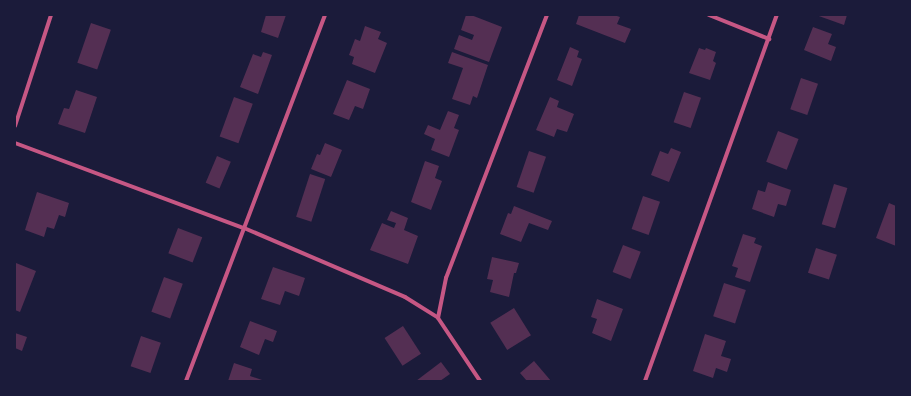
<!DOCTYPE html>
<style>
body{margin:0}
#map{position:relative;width:911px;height:396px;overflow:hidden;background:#1b1b3a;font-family:"Sofia Sans Condensed",sans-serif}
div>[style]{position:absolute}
.building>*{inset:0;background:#542f53;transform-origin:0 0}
.minor>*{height:4px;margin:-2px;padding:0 2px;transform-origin:2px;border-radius:2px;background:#c65784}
span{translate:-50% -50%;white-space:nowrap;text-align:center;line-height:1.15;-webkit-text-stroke:3.5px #1b1b3a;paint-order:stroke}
.frame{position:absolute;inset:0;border:16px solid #1b1b3a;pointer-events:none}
</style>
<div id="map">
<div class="building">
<div style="clip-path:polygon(266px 15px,286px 15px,278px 38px,261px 32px)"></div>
<div style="clip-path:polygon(466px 15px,471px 15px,502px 27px,489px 62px,454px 49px,459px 35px,472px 40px,474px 35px,461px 30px)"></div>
<div style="clip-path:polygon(579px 15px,614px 15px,620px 17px,617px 24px,631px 29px,625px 43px,576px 24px)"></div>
<div style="clip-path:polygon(816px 15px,847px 15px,844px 25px)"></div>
<div style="left:91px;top:23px;width:21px;height:42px;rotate:19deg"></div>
<div style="clip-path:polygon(365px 26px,381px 32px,378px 39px,387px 43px,375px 73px,352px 64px,354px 57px,349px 55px,355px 39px,360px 41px)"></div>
<div style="clip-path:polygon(813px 27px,832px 34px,828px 44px,836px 47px,831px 61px,804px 50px)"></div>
<div style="clip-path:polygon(570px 47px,579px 51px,577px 57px,582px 59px,572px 86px,557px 80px)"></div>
<div style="clip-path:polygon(699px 48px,705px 50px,706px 48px,716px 52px,713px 61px,716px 63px,710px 80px,689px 73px)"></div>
<div style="clip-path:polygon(263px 52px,272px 55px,258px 94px,240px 87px,253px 54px,261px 57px)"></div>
<div style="clip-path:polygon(452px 52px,488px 65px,477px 98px,473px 96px,470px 105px,452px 99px,463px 68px,448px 63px)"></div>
<div style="left:801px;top:78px;width:18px;height:33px;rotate:19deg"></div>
<div style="clip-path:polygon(347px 80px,370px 89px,363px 109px,355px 106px,349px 120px,333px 114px)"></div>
<div style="clip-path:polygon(76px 90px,97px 97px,85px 133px,58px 124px,64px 108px,69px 109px)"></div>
<div style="left:684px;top:92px;width:18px;height:32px;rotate:19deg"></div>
<div style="left:234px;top:97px;width:20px;height:42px;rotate:20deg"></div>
<div style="clip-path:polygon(550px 97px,559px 101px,557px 107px,574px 114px,567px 132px,557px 129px,554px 137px,536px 130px)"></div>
<div style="clip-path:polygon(448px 111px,459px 115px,454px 128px,459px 130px,449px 157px,431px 150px,435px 139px,424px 134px,428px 125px,440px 130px)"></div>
<div style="left:778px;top:131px;width:22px;height:33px;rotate:21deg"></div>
<div style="clip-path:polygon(325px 143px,342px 150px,331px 177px,311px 169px,317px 154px,320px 155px)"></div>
<div style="clip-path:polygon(671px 148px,681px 152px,669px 182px,651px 175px,660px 151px,668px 154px)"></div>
<div style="left:529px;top:151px;width:18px;height:38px;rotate:19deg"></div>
<div style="left:217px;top:156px;width:15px;height:29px;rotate:23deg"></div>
<div style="clip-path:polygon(425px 161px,439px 166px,435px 178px,442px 181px,431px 210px,411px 202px)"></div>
<div style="left:310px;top:174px;width:16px;height:45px;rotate:18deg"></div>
<div style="clip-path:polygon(768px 182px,791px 190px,786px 206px,778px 204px,774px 217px,752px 209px,758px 190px,765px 192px)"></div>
<div style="left:834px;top:184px;width:14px;height:42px;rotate:17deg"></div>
<div style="clip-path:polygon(37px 192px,69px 203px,65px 217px,59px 215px,54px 229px,47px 227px,44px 237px,25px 230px)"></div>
<div style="left:643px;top:196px;width:18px;height:35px;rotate:19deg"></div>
<div style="clip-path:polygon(889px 203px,896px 206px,896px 246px,876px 238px)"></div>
<div style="clip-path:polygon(514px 206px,552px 221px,548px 230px,529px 223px,521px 242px,500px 234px,508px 213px,511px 214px)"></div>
<div style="clip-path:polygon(391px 211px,408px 218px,404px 230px,418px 236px,408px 264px,370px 250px,382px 223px,394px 228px,396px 223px,387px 220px)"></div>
<div style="left:178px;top:228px;width:26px;height:27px;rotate:21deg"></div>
<div style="clip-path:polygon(743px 234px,756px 238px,754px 243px,762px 246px,750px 282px,735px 277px,738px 268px,732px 266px)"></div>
<div style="left:623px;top:245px;width:19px;height:29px;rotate:21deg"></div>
<div style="left:816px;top:248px;width:22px;height:26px;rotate:18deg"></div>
<div style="clip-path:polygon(492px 257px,519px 263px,516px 273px,514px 273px,509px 297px,490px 292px,493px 280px,487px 279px)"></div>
<div style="clip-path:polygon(16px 263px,36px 271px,20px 312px,15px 310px)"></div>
<div style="clip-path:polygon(273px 267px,305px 278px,299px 296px,285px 291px,280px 305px,261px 299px)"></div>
<div style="left:164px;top:277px;width:20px;height:37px;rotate:20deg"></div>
<div style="left:724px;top:283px;width:23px;height:35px;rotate:18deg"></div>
<div style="clip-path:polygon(597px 299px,623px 309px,611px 341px,592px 333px,597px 319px,591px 317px)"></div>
<div style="left:514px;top:308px;width:32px;height:28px;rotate:58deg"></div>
<div style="clip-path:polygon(250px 321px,277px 331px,273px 342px,265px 339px,259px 355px,240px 347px)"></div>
<div style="left:403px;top:326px;width:33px;height:22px;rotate:57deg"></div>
<div style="clip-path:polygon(15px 333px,27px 337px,22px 351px,15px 348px)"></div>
<div style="clip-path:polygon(705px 334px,726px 341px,721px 356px,731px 359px,727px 372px,716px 368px,713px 378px,693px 371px)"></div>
<div style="left:141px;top:336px;width:21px;height:32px;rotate:19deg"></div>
<div style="clip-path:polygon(534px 361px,551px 381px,527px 381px,520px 373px)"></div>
<div style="clip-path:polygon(441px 362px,450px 374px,440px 381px,416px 381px)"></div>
<div style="clip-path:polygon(234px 363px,252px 369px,250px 376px,265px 381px,228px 381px)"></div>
</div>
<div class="minor">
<div style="left:709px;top:15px;width:65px;rotate:21.8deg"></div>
<div style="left:15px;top:126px;width:117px;rotate:-72deg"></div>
<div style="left:15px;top:143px;width:244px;rotate:20.4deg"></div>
<div style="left:244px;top:228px;width:175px;rotate:23.2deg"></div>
<div style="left:405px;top:297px;width:39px;rotate:32deg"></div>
<div style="left:438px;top:318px;width:76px;rotate:56.3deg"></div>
<div style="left:438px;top:318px;width:41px;rotate:-78.7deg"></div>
<div style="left:446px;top:278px;width:282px;rotate:-69deg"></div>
<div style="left:186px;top:381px;width:392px;rotate:-69.2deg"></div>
<div style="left:645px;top:381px;width:389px;rotate:-70.2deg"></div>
</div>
<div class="frame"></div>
</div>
